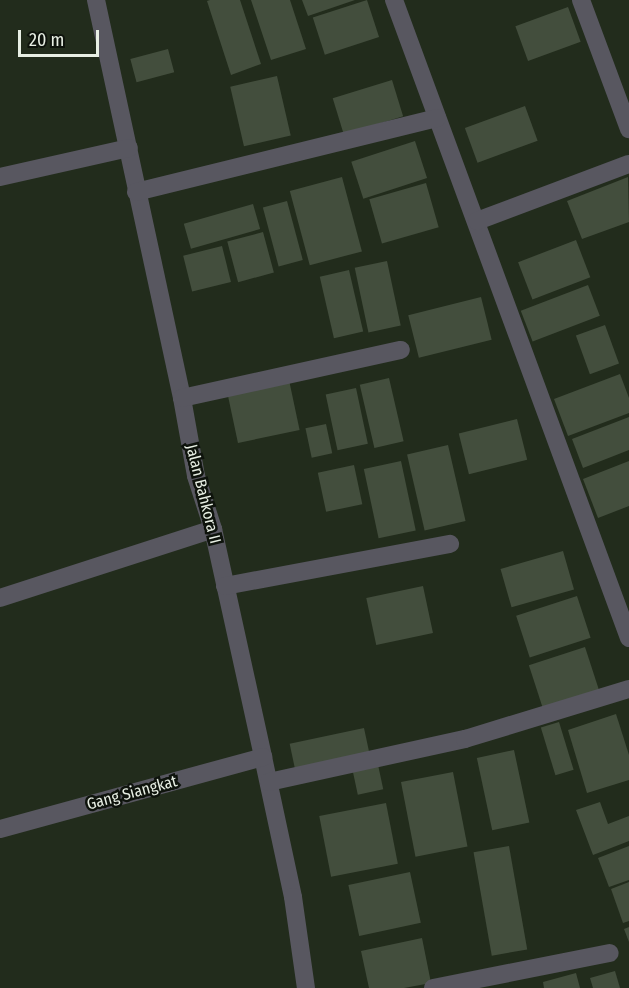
<!DOCTYPE html>
<style>
body{margin:0}
#map{position:relative;width:629px;height:988px;overflow:hidden;background:#222c1c;font-family:"Fira Sans Condensed",sans-serif}
div>[style]{position:absolute}
.building>*{inset:0;background:#434e3d;transform-origin:0 0}
.minor>*{height:18px;margin:-9px;padding:0 9px;transform-origin:9px;border-radius:9px;background:#585760}
span{translate:-50% -50%;white-space:nowrap;text-align:center;line-height:1.15;-webkit-text-stroke:5px #0e130c;paint-order:stroke}
.street-label{font-size:16px;color:#e8efe4}
.scale{position:absolute;left:18px;top:30px;width:81px;height:27px;box-sizing:border-box;border:3px solid #e8efe4;border-top:0;padding-left:8px;font-size:18px;line-height:21px;white-space:nowrap;color:#e8efe4;-webkit-text-stroke:4px #0e130c;paint-order:stroke}
</style>
<div id="map">
<div class="building">
<div style="clip-path:polygon(210px 0,240px 0,261px 64px,231px 75px,207px 1px)"></div>
<div style="clip-path:polygon(251px 0,290px 0,306px 49px,271px 60px)"></div>
<div style="clip-path:polygon(302px 0,355px 0,308px 16px)"></div>
<div style="left:367px;top:0;width:39px;height:57px;rotate:72deg"></div>
<div style="left:568px;top:7px;width:37px;height:56px;rotate:70deg"></div>
<div style="left:168px;top:49px;width:24px;height:39px;rotate:75deg"></div>
<div style="left:277px;top:76px;width:61px;height:48px;rotate:77deg"></div>
<div style="left:392px;top:80px;width:38px;height:62px;rotate:73deg"></div>
<div style="left:525px;top:106px;width:37px;height:64px;rotate:70deg"></div>
<div style="left:415px;top:141px;width:39px;height:67px;rotate:72deg"></div>
<div style="left:342px;top:177px;width:77px;height:54px;rotate:75deg"></div>
<div style="clip-path:polygon(628px 177px,629px 222px,582px 239px,567px 201px)"></div>
<div style="left:426px;top:183px;width:46px;height:59px;rotate:74deg"></div>
<div style="left:287px;top:201px;width:61px;height:25px;rotate:75deg"></div>
<div style="left:253px;top:204px;width:26px;height:72px;rotate:74deg"></div>
<div style="left:263px;top:232px;width:42px;height:37px;rotate:75deg"></div>
<div style="left:576px;top:240px;width:40px;height:62px;rotate:69deg"></div>
<div style="left:222px;top:246px;width:37px;height:40px;rotate:76deg"></div>
<div style="left:387px;top:261px;width:66px;height:33px;rotate:78deg"></div>
<div style="left:349px;top:270px;width:63px;height:30px;rotate:77deg"></div>
<div style="left:588px;top:285px;width:33px;height:72px;rotate:69deg"></div>
<div style="left:481px;top:297px;width:44px;height:75px;rotate:76deg"></div>
<div style="left:605px;top:325px;width:41px;height:31px;rotate:70deg"></div>
<div style="clip-path:polygon(620px 374px,629px 398px,629px 413px,568px 436px,554px 399px)"></div>
<div style="left:389px;top:378px;width:65px;height:30px;rotate:77deg"></div>
<div style="left:289px;top:380px;width:51px;height:63px;rotate:78deg"></div>
<div style="left:356px;top:388px;width:57px;height:31px;rotate:78deg"></div>
<div style="clip-path:polygon(629px 417px,629px 450px,583px 468px,572px 439px)"></div>
<div style="left:517px;top:419px;width:42px;height:60px;rotate:76deg"></div>
<div style="left:326px;top:424px;width:30px;height:21px;rotate:78deg"></div>
<div style="left:448px;top:445px;width:78px;height:42px;rotate:77deg"></div>
<div style="left:401px;top:461px;width:71px;height:38px;rotate:78deg"></div>
<div style="clip-path:polygon(629px 461px,629px 506px,598px 518px,583px 479px)"></div>
<div style="left:354px;top:465px;width:40px;height:37px;rotate:78deg"></div>
<div style="left:563px;top:551px;width:40px;height:65px;rotate:74deg"></div>
<div style="left:423px;top:586px;width:48px;height:58px;rotate:78deg"></div>
<div style="left:577px;top:596px;width:44px;height:64px;rotate:72deg"></div>
<div style="left:585px;top:647px;width:46px;height:59px;rotate:72deg"></div>
<div style="clip-path:polygon(616px 714px,629px 755px,629px 780px,587px 793px,568px 730px)"></div>
<div style="left:559px;top:722px;width:50px;height:19px;rotate:73deg"></div>
<div style="left:364px;top:728px;width:30px;height:76px;rotate:78deg"></div>
<div style="left:514px;top:750px;width:74px;height:38px;rotate:78deg"></div>
<div style="left:377px;top:760px;width:30px;height:26px;rotate:78deg"></div>
<div style="left:453px;top:772px;width:76px;height:53px;rotate:79deg"></div>
<div style="clip-path:polygon(600px 802px,608px 824px,629px 816px,629px 841px,593px 855px,576px 810px)"></div>
<div style="left:386px;top:803px;width:62px;height:68px;rotate:79deg"></div>
<div style="left:509px;top:846px;width:105px;height:36px;rotate:80deg"></div>
<div style="clip-path:polygon(629px 846px,629px 880px,609px 887px,598px 858px)"></div>
<div style="left:410px;top:872px;width:52px;height:63px;rotate:78deg"></div>
<div style="clip-path:polygon(629px 882px,629px 921px,623px 923px,611px 889px)"></div>
<div style="clip-path:polygon(629px 927px,629px 942px,624px 929px)"></div>
<div style="clip-path:polygon(422px 938px,431px 983px,404px 988px,369px 988px,361px 951px)"></div>
<div style="clip-path:polygon(615px 971px,620px 988px,593px 988px,590px 978px)"></div>
<div style="clip-path:polygon(576px 973px,580px 988px,544px 988px,543px 982px)"></div>
</div>
<div class="minor">
<div style="left:96px;top:0;width:407px;rotate:77.8deg"></div>
<div style="left:182px;top:398px;width:79px;rotate:79.8deg"></div>
<div style="left:196px;top:476px;width:56px;rotate:72.2deg"></div>
<div style="left:213px;top:529px;width:233px;rotate:77.6deg"></div>
<div style="left:263px;top:757px;width:143px;rotate:77.9deg"></div>
<div style="left:293px;top:897px;width:92px;rotate:81.9deg"></div>
<div style="left:394px;top:0;width:680px;rotate:69.78deg"></div>
<div style="left:581px;top:0;width:138px;rotate:69.6deg"></div>
<div style="left:0;top:177px;width:132px;rotate:-12.7deg"></div>
<div style="left:136px;top:192px;width:310px;rotate:-13.8deg"></div>
<div style="left:477px;top:221px;width:162px;rotate:-20.6deg"></div>
<div style="left:182px;top:398px;width:224px;rotate:-12.4deg"></div>
<div style="left:225px;top:586px;width:229px;rotate:-10.6deg"></div>
<div style="left:0;top:598px;width:224px;rotate:-17.9deg"></div>
<div style="left:269px;top:782px;width:201px;rotate:-12.4deg"></div>
<div style="left:465px;top:739px;width:171px;rotate:-17deg"></div>
<div style="left:0;top:829px;width:273px;rotate:-15.3deg"></div>
<div style="left:433px;top:988px;width:180px;rotate:-11.2deg"></div>
</div>
<div class="street-label">
<span style="left:203px;top:494px;rotate:76deg">Jalan Bahkora II</span>
<span style="left:132px;top:793px;rotate:-15deg">Gang Siangkat</span>
</div>
<div class="scale">20 m</div>
</div>
